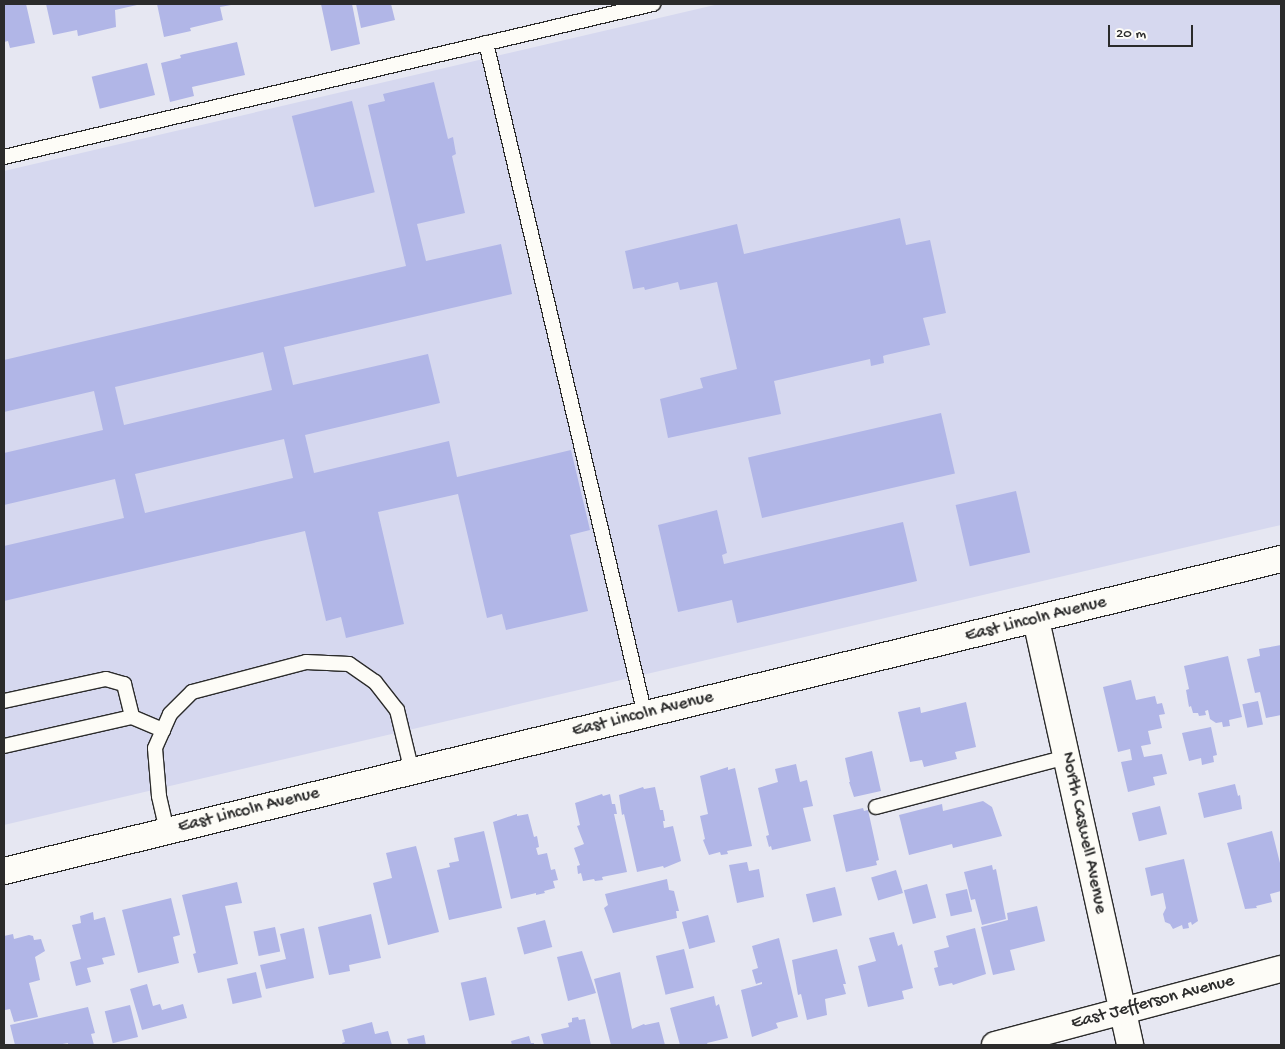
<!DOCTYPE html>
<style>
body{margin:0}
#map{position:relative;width:1285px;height:1049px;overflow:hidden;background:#e6e7f2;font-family:"Gochi Hand",sans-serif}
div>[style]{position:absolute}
.built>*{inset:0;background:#d6d8ef}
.building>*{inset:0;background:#b1b6e7;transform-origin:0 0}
.roads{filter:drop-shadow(1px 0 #2b2b2b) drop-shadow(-1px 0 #2b2b2b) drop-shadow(0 1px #2b2b2b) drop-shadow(0 -1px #2b2b2b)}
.lane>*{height:14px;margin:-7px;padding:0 7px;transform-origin:7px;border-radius:7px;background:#fdfcf7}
.street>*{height:26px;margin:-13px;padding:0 13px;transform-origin:13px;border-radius:13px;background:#fdfcf7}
span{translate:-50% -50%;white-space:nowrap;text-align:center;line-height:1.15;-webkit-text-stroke:4.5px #fdfcf7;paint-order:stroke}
.street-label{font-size:18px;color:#2b2b2b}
.frame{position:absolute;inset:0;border:5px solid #2b2b2b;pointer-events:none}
.scale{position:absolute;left:1108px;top:25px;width:85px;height:22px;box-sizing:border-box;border:2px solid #2b2b2b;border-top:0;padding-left:6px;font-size:15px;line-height:18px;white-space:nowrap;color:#2b2b2b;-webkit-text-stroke:4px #fdfcf7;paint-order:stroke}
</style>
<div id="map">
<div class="built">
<div style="clip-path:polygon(719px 4px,1281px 4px,1281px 525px,4px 825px,4px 171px)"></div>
</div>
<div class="building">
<div style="clip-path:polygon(4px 4px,26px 4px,35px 43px,10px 48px,8px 41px,4px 42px)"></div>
<div style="clip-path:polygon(46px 4px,137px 4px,137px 5px,115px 10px,116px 27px,78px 36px,77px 30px,53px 35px)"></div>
<div style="clip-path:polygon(157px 4px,231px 4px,231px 5px,220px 7px,223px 20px,190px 28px,191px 31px,164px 37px)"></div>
<div style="clip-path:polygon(321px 4px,352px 4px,360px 44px,331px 51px)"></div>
<div style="clip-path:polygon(356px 4px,391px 4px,395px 20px,361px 28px)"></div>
<div style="clip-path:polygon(237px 42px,245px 75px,192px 87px,194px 96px,170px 102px,161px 63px,181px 58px,180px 55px)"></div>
<div style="left:147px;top:63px;width:33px;height:57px;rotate:76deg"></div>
<div style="clip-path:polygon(evenodd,434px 82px,448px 139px,453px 137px,456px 154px,452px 156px,465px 213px,417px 224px,426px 261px,501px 244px,512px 294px,284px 347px,293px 385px,428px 354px,440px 403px,305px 435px,314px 473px,449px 441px,457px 477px,571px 450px,590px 530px,570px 535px,588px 611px,506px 630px,502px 614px,487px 618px,458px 494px,378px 512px,404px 624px,346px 638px,341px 617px,326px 621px,305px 531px,4px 601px,4px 546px,124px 518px,115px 479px,4px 505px,4px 453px,103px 430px,94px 391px,4px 412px,4px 360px,406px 266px,368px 105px,385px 101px,383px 94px,434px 82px,263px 352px,272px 390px,124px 425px,115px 387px,263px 352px,434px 82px,284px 439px,293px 478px,145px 513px,135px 474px,284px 439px)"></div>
<div style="left:352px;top:101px;width:94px;height:62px;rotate:76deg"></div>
<div style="clip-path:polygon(900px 218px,906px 245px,930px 240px,946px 313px,923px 318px,930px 345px,886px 355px,883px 356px,884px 363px,871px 366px,870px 359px,774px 381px,781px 414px,668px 438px,660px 399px,703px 388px,700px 378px,737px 369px,717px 282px,680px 290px,678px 282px,645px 290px,644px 287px,633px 289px,625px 251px,737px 224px,744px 254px)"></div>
<div style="left:941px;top:413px;width:62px;height:198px;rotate:77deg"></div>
<div style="left:1016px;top:491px;width:63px;height:62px;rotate:77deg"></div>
<div style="clip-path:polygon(717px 510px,727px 553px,722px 555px,724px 564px,903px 522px,917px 581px,737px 623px,732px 600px,678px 612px,658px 525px)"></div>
<div style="clip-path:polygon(1281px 645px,1281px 715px,1266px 718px,1260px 692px,1255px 693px,1247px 659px,1260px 656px,1259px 649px)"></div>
<div style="clip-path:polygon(1228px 656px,1242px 717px,1229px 720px,1230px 726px,1223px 727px,1222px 722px,1216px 723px,1210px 719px,1208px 710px,1205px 711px,1206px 715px,1199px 716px,1198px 713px,1193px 713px,1191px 706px,1189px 707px,1186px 690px,1189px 689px,1184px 666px)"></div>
<div style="clip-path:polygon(1131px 680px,1136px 700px,1155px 696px,1157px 704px,1162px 703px,1165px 714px,1159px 715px,1162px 728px,1148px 731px,1151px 744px,1141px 746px,1144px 757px,1162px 754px,1167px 774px,1153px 777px,1155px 785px,1128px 792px,1121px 762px,1132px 760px,1130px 749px,1118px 752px,1103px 687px)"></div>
<div style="left:1258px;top:701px;width:24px;height:16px;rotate:78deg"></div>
<div style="clip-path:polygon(966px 702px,976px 747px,955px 752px,957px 759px,924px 767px,922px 760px,910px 762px,898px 712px,920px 707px,921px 713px)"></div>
<div style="clip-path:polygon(1211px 727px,1217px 755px,1213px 756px,1214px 762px,1202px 765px,1201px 758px,1189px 761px,1182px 733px)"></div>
<div style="clip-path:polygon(872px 751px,881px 791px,854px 797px,849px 782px,850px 782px,845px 758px)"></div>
<div style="clip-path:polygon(796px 764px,800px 782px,807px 780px,813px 806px,803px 808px,811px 841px,772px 850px,771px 846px,769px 847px,766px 836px,769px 835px,758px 788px,778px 782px,775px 769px)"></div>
<div style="clip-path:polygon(728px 767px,728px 770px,735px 768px,752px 846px,727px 851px,728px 854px,721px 855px,720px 852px,709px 855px,703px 840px,705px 839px,700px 816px,708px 814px,700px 776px)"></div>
<div style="clip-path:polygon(1235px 784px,1238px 796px,1240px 795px,1242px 809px,1204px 818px,1198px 793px)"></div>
<div style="clip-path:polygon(643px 787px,644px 789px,655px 787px,660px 810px,663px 810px,665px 821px,663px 821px,664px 828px,673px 826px,681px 861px,664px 868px,663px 866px,637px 872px,624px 814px,622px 815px,619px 795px)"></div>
<div style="clip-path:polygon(602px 794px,603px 796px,610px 794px,612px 804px,615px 804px,617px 814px,614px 814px,627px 872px,602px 877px,603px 880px,595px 881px,594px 879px,583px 881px,581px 873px,578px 874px,577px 866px,580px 865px,574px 848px,584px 844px,577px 826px,580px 825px,575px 803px)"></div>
<div style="clip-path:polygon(983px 801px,992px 807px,1002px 836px,953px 848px,952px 844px,909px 855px,899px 815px,942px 804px,943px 811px)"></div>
<div style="left:1160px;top:806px;width:29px;height:29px;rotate:76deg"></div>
<div style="clip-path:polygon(863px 808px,864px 811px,868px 810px,879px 860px,876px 861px,877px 865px,846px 872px,833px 815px)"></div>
<div style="clip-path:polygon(517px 814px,517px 816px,528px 814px,534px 837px,537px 836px,539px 847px,536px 848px,538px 855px,547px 853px,551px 870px,555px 869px,558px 880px,553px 881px,555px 888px,544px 891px,545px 893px,536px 895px,536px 893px,511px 899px,493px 822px)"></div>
<div style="clip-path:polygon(484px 831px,502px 908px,449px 920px,437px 870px,450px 867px,449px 863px,459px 861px,454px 838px)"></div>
<div style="clip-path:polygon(1272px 831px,1281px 867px,1281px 891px,1270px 894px,1272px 902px,1256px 906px,1257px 908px,1245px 909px,1227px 843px)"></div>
<div style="clip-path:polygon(416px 846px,439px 932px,388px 945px,373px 883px,392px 878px,386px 853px)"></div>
<div style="clip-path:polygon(1184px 859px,1198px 921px,1192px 925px,1191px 922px,1188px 923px,1189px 928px,1183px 929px,1182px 925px,1173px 929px,1170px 924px,1165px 922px,1163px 914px,1166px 908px,1163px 893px,1151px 896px,1145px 868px)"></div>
<div style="clip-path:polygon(747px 862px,749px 871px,759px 869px,764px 897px,737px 903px,729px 865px)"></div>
<div style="clip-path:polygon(992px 865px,993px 870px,996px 869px,1006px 919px,982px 925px,975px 899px,971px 900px,964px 872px)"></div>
<div style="left:896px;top:870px;width:24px;height:26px;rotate:73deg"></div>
<div style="clip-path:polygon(667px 879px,669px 890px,674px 891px,679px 911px,676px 911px,677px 918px,613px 933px,604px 908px,608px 905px,605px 894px)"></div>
<div style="clip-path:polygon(237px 882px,242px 903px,225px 906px,238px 964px,198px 973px,193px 954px,196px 953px,182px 895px)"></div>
<div style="left:927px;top:884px;width:35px;height:24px;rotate:75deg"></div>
<div style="left:835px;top:887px;width:29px;height:30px;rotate:76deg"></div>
<div style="left:967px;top:889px;width:23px;height:22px;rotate:77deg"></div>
<div style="clip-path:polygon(171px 898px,180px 935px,173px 937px,179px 963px,138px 973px,122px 910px)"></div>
<div style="clip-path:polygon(1037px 906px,1045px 941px,1010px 950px,1015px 970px,993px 975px,981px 927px,1008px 920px,1007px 913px)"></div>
<div style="clip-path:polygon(93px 912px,94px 920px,105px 917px,115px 955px,102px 958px,104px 964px,87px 968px,91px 982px,76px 986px,70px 962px,81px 959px,72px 925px,81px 923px,80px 916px)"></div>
<div style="clip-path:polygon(371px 914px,381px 958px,349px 965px,350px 971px,329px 975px,318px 927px)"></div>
<div style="left:708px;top:915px;width:28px;height:27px;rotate:75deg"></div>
<div style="left:545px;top:920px;width:28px;height:29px;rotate:75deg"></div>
<div style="left:275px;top:927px;width:25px;height:22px;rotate:78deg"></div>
<div style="clip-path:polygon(304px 928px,314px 978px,266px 989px,260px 965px,286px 959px,280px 934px)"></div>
<div style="clip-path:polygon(975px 928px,986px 974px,953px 985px,952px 983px,939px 986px,934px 968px,938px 967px,934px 951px,949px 947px,946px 936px)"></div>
<div style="clip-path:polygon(894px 932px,898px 946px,902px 944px,913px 988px,902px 991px,904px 999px,868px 1007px,858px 966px,876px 961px,869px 938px)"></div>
<div style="clip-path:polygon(13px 934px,14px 939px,29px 935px,33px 936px,34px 940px,41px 939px,45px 951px,35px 957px,40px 980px,29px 983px,38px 1017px,14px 1022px,10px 1009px,5px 1010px,4px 1002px,4px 936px)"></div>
<div style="clip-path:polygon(779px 938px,798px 1017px,776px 1023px,778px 1028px,752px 1037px,741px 990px,762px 984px,762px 982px,756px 984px,752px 970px,758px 968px,752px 946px)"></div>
<div style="left:684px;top:949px;width:40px;height:29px;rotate:76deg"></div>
<div style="clip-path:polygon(837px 949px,846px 984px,843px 984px,846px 994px,825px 999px,827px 1015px,807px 1020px,801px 994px,798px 995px,792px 960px)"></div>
<div style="clip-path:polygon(582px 951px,596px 993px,568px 1001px,557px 957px)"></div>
<div style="left:256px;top:972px;width:26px;height:30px;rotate:77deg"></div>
<div style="clip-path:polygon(620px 972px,632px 1029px,644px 1024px,645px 1025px,659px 1022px,665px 1045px,611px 1045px,594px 979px)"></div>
<div style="left:486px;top:977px;width:39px;height:26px;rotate:77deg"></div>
<div style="clip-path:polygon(147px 984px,153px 1006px,160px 1004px,162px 1010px,183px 1004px,187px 1018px,142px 1030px,130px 989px)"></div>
<div style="clip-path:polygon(714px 996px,716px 1006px,719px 1004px,728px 1038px,707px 1043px,708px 1045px,680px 1045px,670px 1008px)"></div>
<div style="left:130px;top:1005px;width:33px;height:26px;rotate:76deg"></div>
<div style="clip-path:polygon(88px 1007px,95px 1033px,91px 1034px,94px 1045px,68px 1045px,68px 1043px,57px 1045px,15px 1045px,10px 1025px)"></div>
<div style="clip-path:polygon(578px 1017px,579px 1020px,585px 1019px,591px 1045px,544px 1045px,541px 1034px,569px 1027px,568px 1023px,572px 1022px,572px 1018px)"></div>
<div style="clip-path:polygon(372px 1022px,375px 1034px,388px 1031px,392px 1045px,343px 1045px,342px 1043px,345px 1042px,342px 1030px)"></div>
<div style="clip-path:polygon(424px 1035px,426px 1045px,409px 1045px,407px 1039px)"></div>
<div style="clip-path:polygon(529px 1036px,531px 1043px,534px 1043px,534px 1045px,512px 1045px,511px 1041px)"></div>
</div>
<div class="roads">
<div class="lane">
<div style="left:486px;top:43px;width:691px;rotate:76.69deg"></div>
<div style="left:4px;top:157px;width:667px;rotate:-13.27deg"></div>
<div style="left:4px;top:701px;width:104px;rotate:-12.2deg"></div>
<div style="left:106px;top:679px;width:19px;rotate:16deg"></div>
<div style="left:124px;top:684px;width:34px;rotate:76deg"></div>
<div style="left:4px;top:746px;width:131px;rotate:-12.8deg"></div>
<div style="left:132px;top:717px;width:34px;rotate:23deg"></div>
<div style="left:876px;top:807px;width:196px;rotate:-14.7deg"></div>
<div style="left:167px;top:831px;width:36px;rotate:-103deg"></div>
<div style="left:159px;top:796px;width:48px;rotate:-94.8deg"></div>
<div style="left:155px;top:748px;width:37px;rotate:-66deg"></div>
<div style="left:170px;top:714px;width:31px;rotate:-45deg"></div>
<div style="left:192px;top:692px;width:118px;rotate:-14.7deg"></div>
<div style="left:306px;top:662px;width:43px;rotate:2.7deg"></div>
<div style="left:349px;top:664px;width:32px;rotate:35deg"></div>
<div style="left:375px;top:682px;width:36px;rotate:52deg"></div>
<div style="left:397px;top:710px;width:64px;rotate:76.4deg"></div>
</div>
<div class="street">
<div style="left:1036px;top:620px;width:435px;rotate:77.5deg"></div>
<div style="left:4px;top:871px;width:1315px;rotate:-13.73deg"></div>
<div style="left:995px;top:1045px;width:296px;rotate:-14.9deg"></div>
</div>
</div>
<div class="street-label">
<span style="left:1036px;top:620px;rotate:-14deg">East Lincoln Avenue</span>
<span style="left:643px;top:715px;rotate:-14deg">East Lincoln Avenue</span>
<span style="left:249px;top:811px;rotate:-14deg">East Lincoln Avenue</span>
<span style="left:1083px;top:833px;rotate:78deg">North Caswell Avenue</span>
<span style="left:1153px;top:1003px;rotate:-15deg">East Jefferson Avenue</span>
</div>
<div class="frame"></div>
<div class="scale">20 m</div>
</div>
